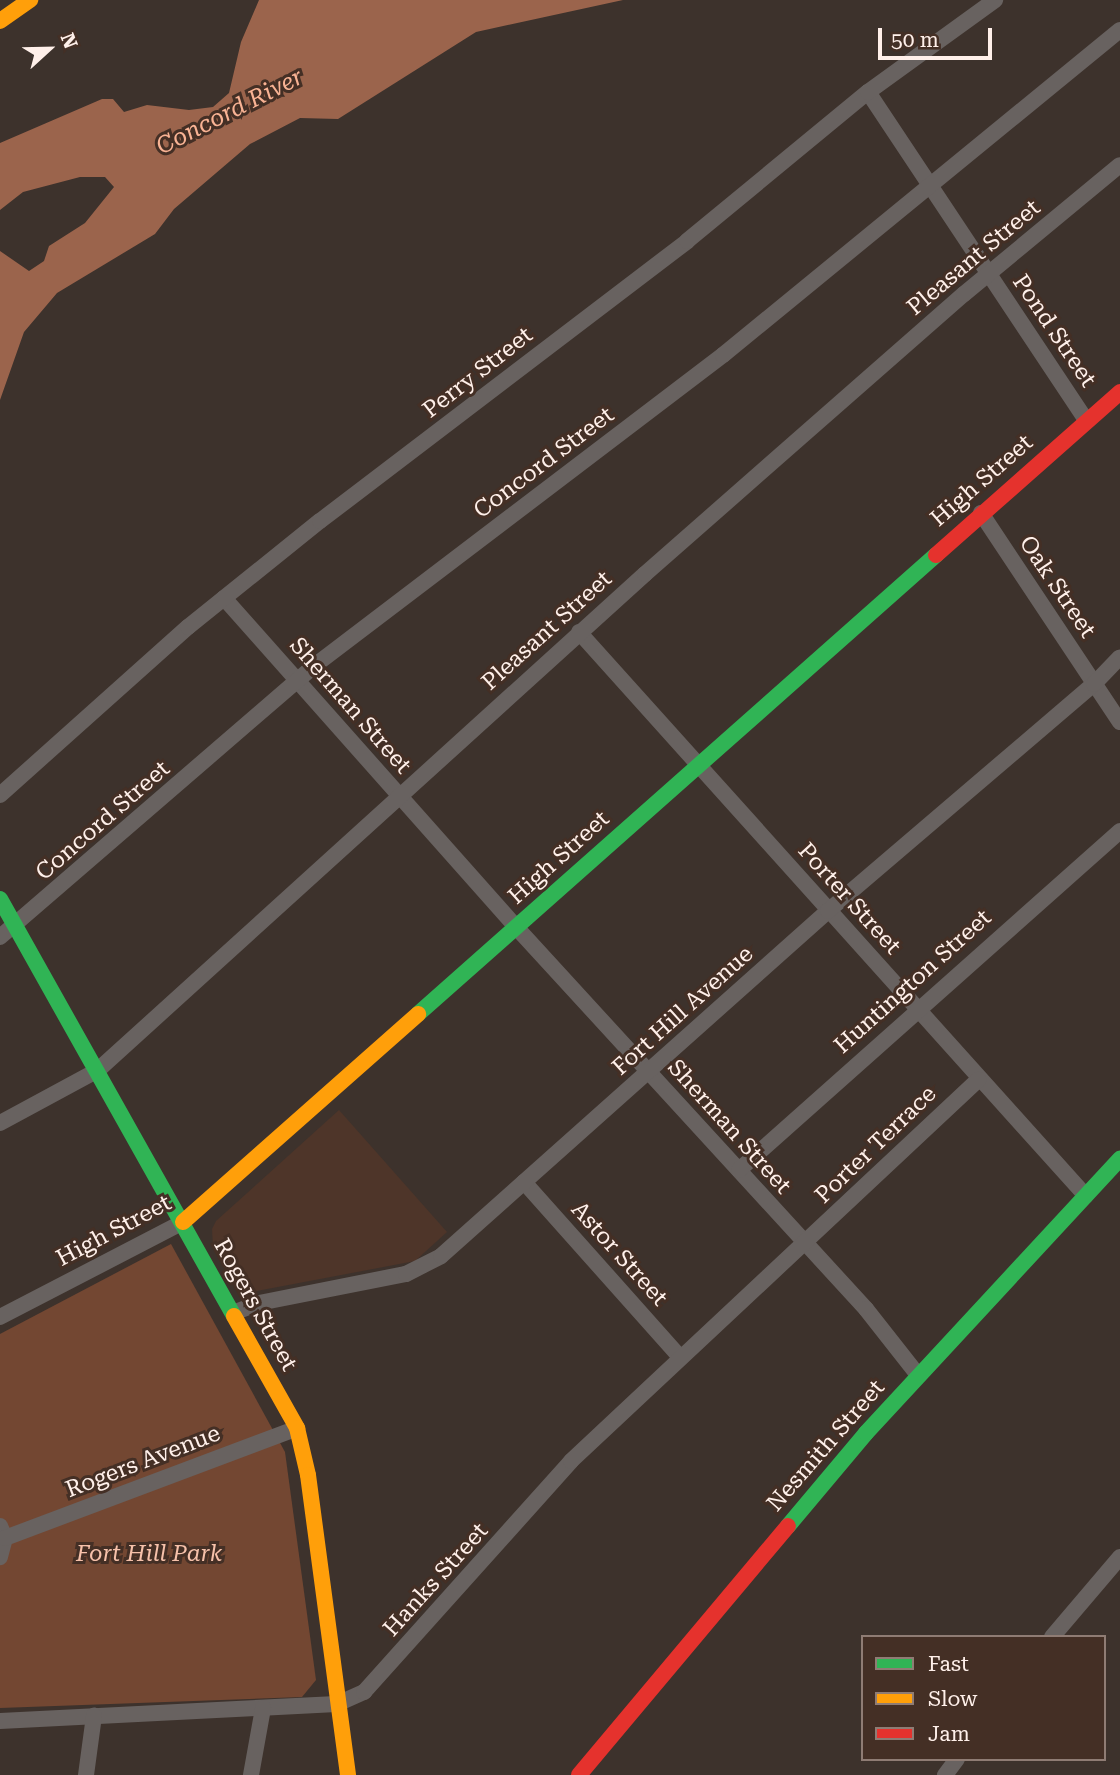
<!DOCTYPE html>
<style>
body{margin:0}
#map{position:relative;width:1120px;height:1775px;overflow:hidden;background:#3d322c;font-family:"Roboto Serif",serif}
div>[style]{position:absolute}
.built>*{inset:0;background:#4e3529}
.green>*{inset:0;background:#734732}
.water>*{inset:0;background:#9b644c}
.street>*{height:16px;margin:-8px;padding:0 8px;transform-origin:8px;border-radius:8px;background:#686260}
.fast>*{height:16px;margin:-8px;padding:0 8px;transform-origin:8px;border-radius:8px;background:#30b455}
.slow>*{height:16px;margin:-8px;padding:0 8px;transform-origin:8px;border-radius:8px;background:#ff9f0a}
.jam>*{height:16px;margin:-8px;padding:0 8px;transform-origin:8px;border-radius:8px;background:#e5322d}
span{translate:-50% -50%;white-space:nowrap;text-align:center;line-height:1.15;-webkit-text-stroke:6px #442f25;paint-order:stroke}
.street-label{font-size:23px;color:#fff0ea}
.park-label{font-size:23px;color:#f6c1aa;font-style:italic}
.water-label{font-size:24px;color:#f9b394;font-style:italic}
.legend{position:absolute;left:861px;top:1635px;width:245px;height:126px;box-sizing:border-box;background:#442f25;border:2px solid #8f7c74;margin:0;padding:9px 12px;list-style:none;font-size:21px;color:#fff0ea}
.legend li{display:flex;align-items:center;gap:14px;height:35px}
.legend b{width:35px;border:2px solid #8f7c74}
.north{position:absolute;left:14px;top:14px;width:70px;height:70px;-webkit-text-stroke:5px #442f25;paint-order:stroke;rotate:68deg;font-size:19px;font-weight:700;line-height:28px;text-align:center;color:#fff0ea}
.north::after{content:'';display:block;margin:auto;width:24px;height:32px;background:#fff0ea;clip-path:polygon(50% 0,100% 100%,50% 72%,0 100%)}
.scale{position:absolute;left:878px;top:28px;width:114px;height:32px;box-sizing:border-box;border:4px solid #fff0ea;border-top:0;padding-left:9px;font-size:21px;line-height:24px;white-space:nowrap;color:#fff0ea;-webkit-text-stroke:5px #442f25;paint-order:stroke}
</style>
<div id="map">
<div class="built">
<div style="clip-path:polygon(339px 1110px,447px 1232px,415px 1261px,241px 1294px,213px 1247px,212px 1229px,216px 1221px)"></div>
</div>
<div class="green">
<div style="clip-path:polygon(171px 1244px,285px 1452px,316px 1680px,302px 1697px,0 1708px,0 1334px)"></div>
</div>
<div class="water">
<div style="clip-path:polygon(259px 0,623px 0,476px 32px,338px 119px,300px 118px,250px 144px,174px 209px,155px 234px,57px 293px,24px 332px,0 400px,0 251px,29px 271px,44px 261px,49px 246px,85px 223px,114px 187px,105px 177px,80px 177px,23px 192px,0 210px,0 143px,102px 99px,113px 99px,124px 112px,147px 105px,189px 110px,213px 107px,229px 93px,241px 42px)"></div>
</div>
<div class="street">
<div style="left:868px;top:92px;width:394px;rotate:56.4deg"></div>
<div style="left:981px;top:513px;width:251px;rotate:56.4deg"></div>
<div style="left:224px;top:598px;width:440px;rotate:48.4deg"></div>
<div style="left:516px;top:927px;width:518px;rotate:47.5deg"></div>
<div style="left:866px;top:1309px;width:84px;rotate:51.8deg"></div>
<div style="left:579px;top:632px;width:758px;rotate:48.05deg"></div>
<div style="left:0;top:795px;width:252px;rotate:-41.8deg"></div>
<div style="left:188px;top:627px;width:169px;rotate:-38.8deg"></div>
<div style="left:320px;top:521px;width:462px;rotate:-37.3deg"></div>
<div style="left:687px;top:241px;width:234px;rotate:-39.5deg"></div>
<div style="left:868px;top:92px;width:157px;rotate:-35.9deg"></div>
<div style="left:0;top:937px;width:415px;rotate:-40.8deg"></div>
<div style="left:314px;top:666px;width:514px;rotate:-37.25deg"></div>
<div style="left:723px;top:355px;width:513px;rotate:-39.31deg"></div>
<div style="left:0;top:1123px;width:111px;rotate:-28.4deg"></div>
<div style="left:98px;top:1070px;width:738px;rotate:-42.2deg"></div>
<div style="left:645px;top:574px;width:424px;rotate:-41.3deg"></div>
<div style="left:964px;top:294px;width:202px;rotate:-39.6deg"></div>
<div style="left:739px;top:1170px;width:510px;rotate:-41.66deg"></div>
<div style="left:524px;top:1182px;width:234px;rotate:48.3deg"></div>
<div style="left:233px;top:1313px;width:28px;rotate:-21deg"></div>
<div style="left:259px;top:1303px;width:150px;rotate:-11.2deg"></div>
<div style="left:406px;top:1274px;width:39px;rotate:-27deg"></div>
<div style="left:441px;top:1256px;width:518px;rotate:-41.72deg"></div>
<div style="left:828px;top:911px;width:350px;rotate:-40.5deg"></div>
<div style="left:1094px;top:684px;width:37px;rotate:-46deg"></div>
<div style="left:0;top:1317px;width:206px;rotate:-27.4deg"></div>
<div style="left:0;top:1526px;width:13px;rotate:67deg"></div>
<div style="left:5px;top:1538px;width:20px;rotate:105deg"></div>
<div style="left:5px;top:1538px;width:312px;rotate:-20.6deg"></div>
<div style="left:1052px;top:1637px;width:105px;rotate:-49.6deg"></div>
<div style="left:0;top:1721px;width:337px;rotate:-2.9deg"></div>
<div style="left:337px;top:1704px;width:30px;rotate:-24deg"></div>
<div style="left:364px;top:1692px;width:310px;rotate:-48.1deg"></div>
<div style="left:571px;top:1461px;width:558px;rotate:-43.11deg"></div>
<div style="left:86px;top:1775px;width:60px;rotate:-82.3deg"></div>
<div style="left:251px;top:1775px;width:68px;rotate:-79.8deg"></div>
<div style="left:945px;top:1775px;width:20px;rotate:-53deg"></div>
</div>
<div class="fast">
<div style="left:0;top:899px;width:478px;rotate:60.7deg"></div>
<div style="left:418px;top:1014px;width:692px;rotate:-41.54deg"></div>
<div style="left:788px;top:1526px;width:121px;rotate:-50deg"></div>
<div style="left:866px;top:1433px;width:374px;rotate:-47.2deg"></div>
</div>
<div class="slow">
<div style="left:0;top:21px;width:37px;rotate:-35deg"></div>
<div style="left:183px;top:1222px;width:314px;rotate:-41.5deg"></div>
<div style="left:234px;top:1316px;width:129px;rotate:60.6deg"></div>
<div style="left:297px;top:1428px;width:48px;rotate:76.8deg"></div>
<div style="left:308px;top:1475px;width:303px;rotate:82.4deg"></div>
</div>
<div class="jam">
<div style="left:936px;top:555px;width:246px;rotate:-41.5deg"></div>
<div style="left:579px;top:1775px;width:325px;rotate:-50deg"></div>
</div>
<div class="street-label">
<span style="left:974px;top:258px;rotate:-40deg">Pleasant Street</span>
<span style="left:1054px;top:331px;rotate:56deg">Pond Street</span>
<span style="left:478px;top:373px;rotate:-38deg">Perry Street</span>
<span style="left:544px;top:463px;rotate:-37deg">Concord Street</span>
<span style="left:982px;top:481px;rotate:-41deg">High Street</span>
<span style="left:1057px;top:587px;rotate:56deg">Oak Street</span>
<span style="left:547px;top:631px;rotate:-42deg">Pleasant Street</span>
<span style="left:350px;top:706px;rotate:49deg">Sherman Street</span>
<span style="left:103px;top:821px;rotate:-41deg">Concord Street</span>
<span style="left:559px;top:858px;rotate:-42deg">High Street</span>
<span style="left:849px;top:899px;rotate:48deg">Porter Street</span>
<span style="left:913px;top:982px;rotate:-42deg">Huntington Street</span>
<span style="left:683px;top:1011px;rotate:-42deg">Fort Hill Avenue</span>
<span style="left:729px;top:1127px;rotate:48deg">Sherman Street</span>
<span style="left:876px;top:1145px;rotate:-44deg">Porter Terrace</span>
<span style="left:114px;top:1231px;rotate:-28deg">High Street</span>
<span style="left:619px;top:1254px;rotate:48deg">Astor Street</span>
<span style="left:255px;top:1305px;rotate:61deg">Rogers Street</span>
<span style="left:826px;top:1446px;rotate:-49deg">Nesmith Street</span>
<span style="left:143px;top:1462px;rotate:-21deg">Rogers Avenue</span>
<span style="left:436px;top:1580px;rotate:-48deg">Hanks Street</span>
</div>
<div class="park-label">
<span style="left:149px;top:1554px">Fort Hill Park</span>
</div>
<div class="water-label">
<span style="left:230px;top:112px;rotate:-27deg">Concord River</span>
</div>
<ul class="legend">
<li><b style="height:9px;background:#30b455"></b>Fast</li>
<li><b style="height:9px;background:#ff9f0a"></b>Slow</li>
<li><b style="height:9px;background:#e5322d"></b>Jam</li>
</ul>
<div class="north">N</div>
<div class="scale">50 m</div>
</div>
